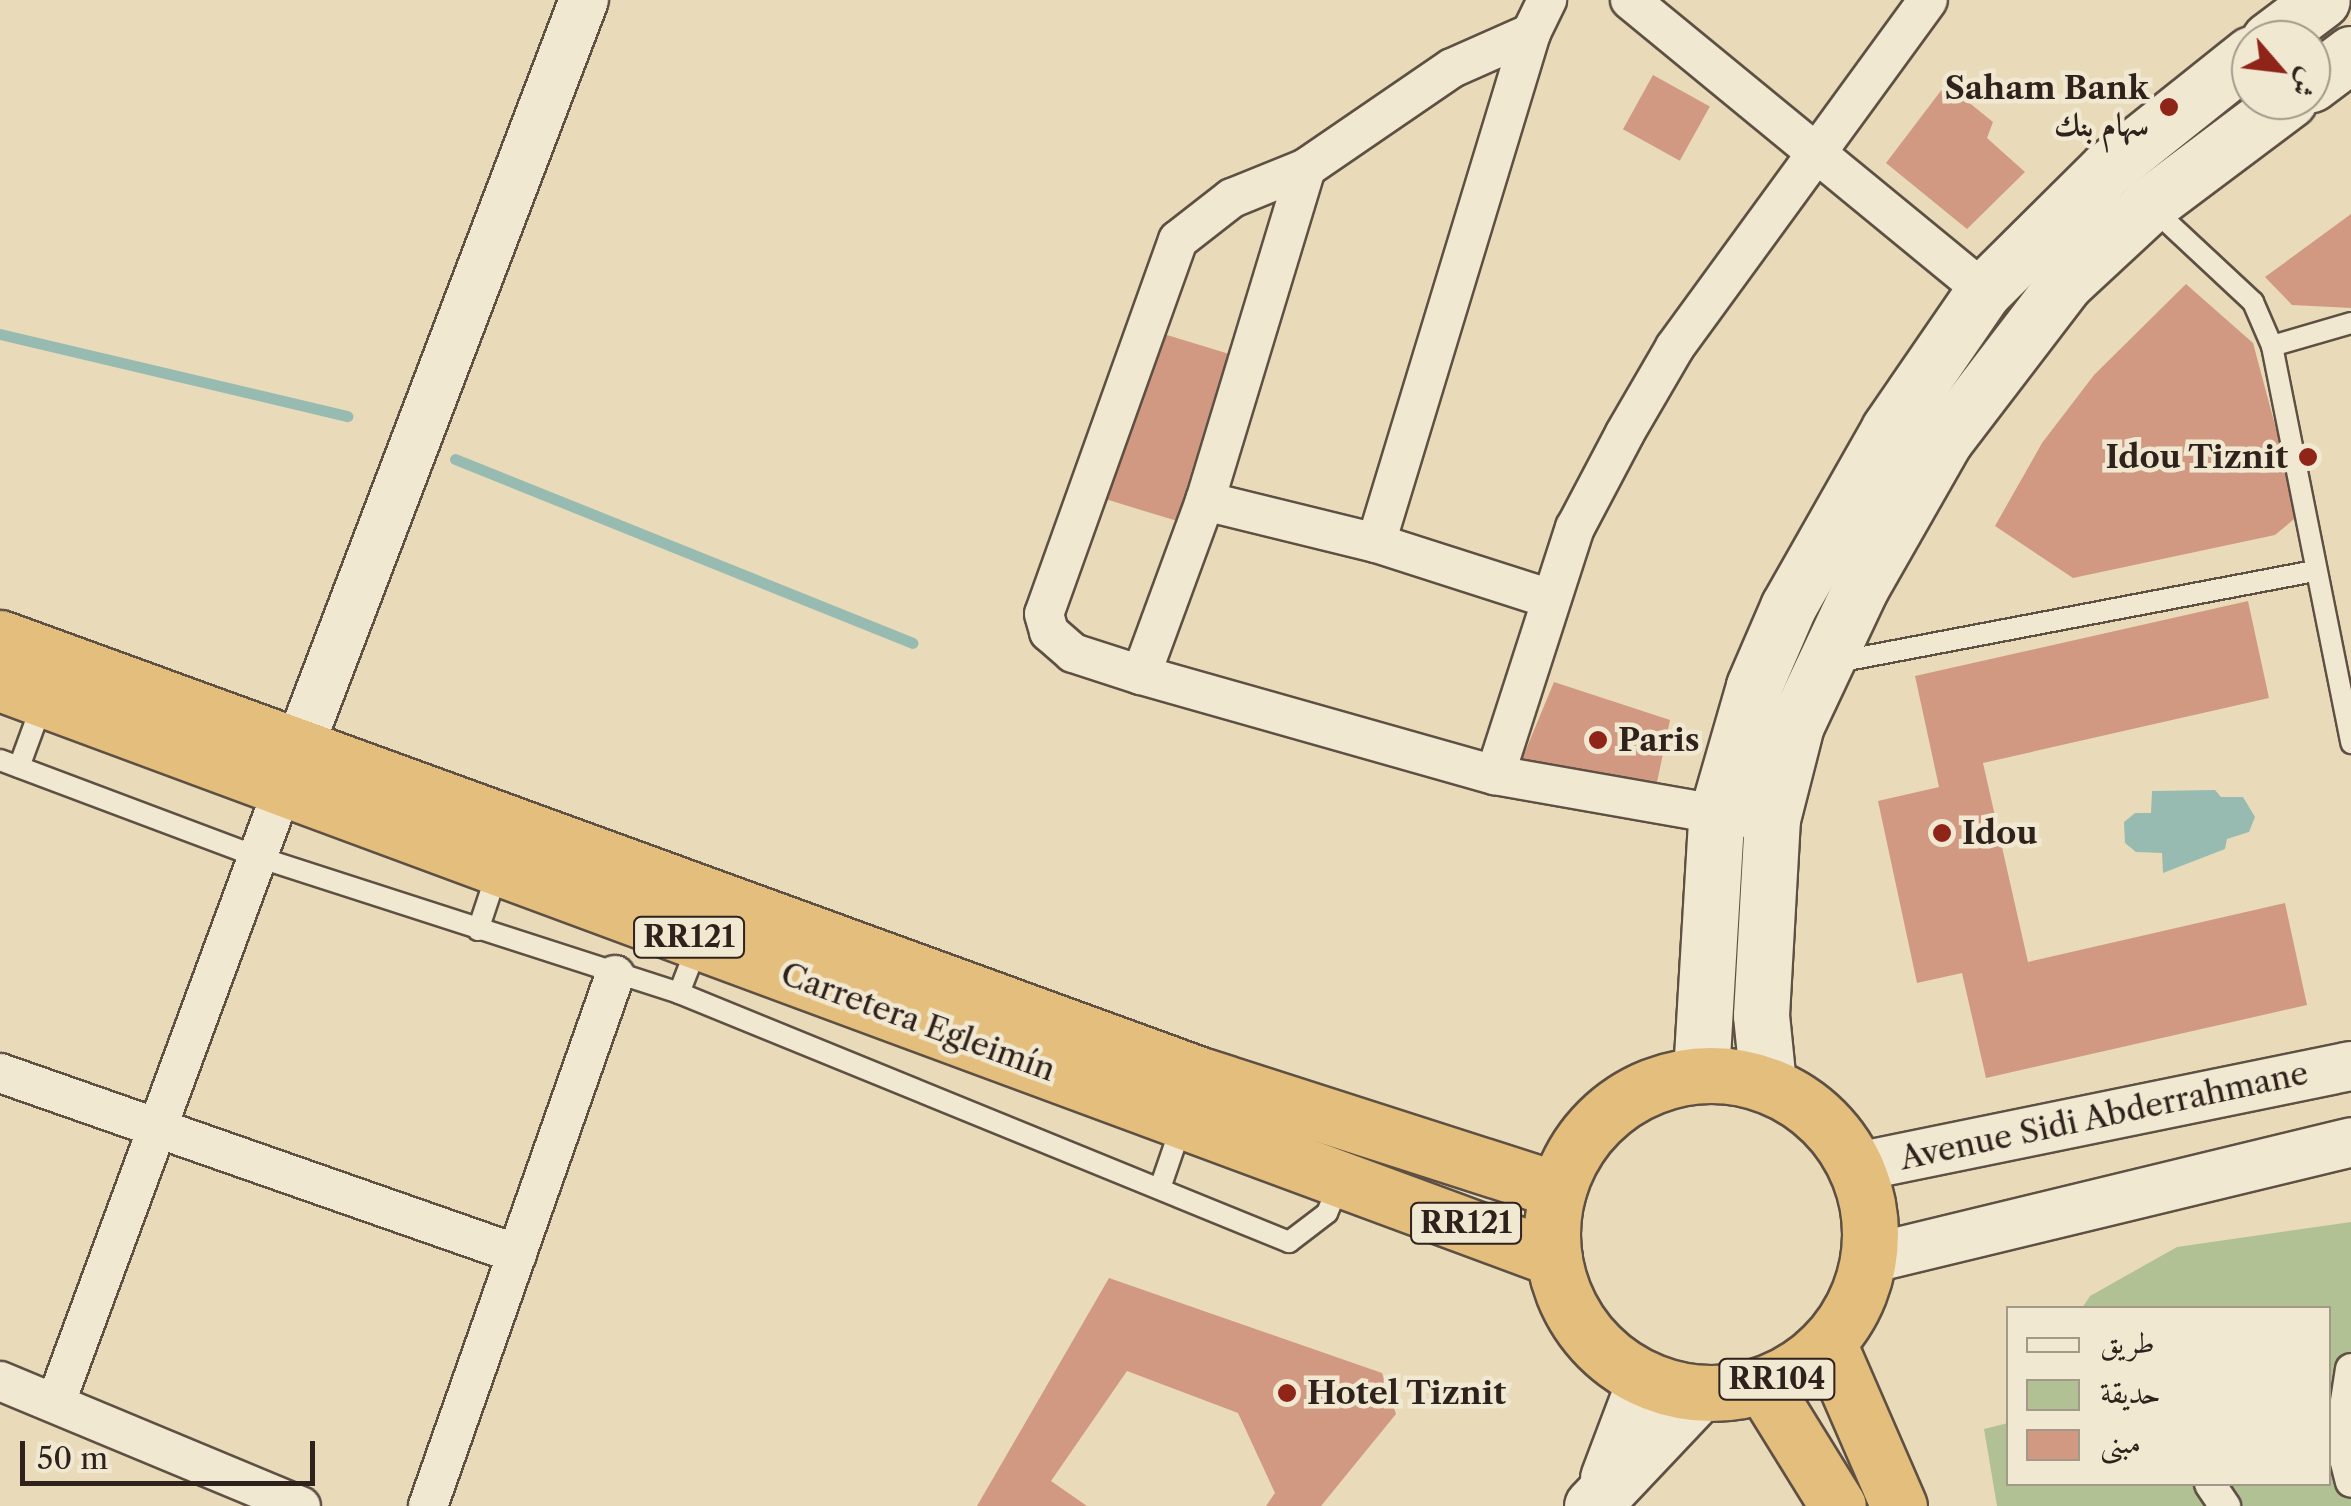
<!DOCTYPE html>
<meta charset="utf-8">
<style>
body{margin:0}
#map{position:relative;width:2351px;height:1506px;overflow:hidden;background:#e9dbb9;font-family:"Libre Caslon Text",Amiri,serif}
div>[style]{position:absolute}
.green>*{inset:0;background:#b1c193}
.water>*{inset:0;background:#97bbb1}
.stream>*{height:11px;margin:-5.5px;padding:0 5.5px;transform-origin:5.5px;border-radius:5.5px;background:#97bbb1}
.building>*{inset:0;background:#d29982;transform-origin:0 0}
.roads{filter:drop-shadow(2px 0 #5e5043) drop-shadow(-2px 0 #5e5043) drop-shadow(0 2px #5e5043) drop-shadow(0 -2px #5e5043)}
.service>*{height:20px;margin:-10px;padding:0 10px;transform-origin:10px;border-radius:10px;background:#f1e8d2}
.pedestrian>*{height:30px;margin:-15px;padding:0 15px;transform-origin:15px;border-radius:15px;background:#f1e8d2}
.minor>*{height:38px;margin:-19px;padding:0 19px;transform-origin:19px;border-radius:19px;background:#f1e8d2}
.tertiary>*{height:48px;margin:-24px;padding:0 24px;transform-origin:24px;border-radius:24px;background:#f1e8d2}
.secondary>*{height:55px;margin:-27.5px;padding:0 27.5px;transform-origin:27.5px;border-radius:27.5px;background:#f1e8d2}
.trunk>*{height:55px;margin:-27.5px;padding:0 27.5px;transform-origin:27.5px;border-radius:27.5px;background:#e4be7c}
.trunk>.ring{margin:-27.5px;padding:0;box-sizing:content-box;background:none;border:55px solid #e4be7c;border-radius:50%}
.dots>*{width:28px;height:28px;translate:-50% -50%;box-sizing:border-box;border:5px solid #f1e8d2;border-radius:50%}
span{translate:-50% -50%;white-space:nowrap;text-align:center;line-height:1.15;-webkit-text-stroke:9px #f1e8d2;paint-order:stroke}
.shield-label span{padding:2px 8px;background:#f1e8d2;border:2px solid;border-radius:8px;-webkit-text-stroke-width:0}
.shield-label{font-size:30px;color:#2f221c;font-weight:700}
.poi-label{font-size:32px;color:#2f221c;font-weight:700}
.right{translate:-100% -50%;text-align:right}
.left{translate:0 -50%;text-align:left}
.street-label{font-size:32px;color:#2f221c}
.legend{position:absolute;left:2006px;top:1306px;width:325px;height:180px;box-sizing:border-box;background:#f1e8d2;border:2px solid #a39989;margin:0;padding:12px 18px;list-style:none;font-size:30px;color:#2f221c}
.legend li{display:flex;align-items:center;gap:20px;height:50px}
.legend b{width:50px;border:2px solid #a39989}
.north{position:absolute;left:2231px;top:20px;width:100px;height:100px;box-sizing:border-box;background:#f1e8d2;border:2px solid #a39989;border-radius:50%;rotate:118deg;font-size:28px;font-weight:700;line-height:40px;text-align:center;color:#2f221c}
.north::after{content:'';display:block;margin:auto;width:35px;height:45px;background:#8f2418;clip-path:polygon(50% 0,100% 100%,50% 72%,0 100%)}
.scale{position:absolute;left:20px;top:1441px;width:295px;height:45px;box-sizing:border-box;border:5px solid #2f221c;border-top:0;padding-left:12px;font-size:30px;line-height:35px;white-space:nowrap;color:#2f221c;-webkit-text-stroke:8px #f1e8d2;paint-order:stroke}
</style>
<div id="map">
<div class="green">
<div style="clip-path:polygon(2351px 1222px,2351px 1506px,1997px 1506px,1984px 1429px,2008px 1423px,2008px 1484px,2328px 1484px,2328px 1308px,2082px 1308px,2090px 1296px,2177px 1247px)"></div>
</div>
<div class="water">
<div style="clip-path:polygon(2215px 790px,2221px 797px,2243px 797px,2255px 817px,2249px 832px,2227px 839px,2225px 849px,2163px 873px,2162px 853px,2136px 852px,2125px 843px,2124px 822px,2135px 813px,2151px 813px,2152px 791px)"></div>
</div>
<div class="stream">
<div style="left:0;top:334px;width:357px;rotate:13.3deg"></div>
<div style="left:455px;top:459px;width:493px;rotate:21.9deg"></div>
</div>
<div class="building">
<div style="left:1653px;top:75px;width:65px;height:62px;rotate:29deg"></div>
<div style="clip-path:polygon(1946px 84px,1993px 122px,1987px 138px,2025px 172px,1967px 229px,1886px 163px)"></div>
<div style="clip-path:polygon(2351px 214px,2351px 308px,2292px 305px,2265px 277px)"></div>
<div style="clip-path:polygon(2186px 284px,2253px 343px,2299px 515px,2275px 535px,2073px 578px,1995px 526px,2042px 443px,2094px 375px)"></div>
<div style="left:1154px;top:331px;width:77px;height:175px;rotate:17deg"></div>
<div style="clip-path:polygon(2248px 601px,2269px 698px,1983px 763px,2028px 962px,2285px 903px,2307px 1005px,1986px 1078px,1962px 973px,1917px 983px,1878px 801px,1939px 787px,1915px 676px)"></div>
<div style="clip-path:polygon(1554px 682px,1670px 720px,1655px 792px,1522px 759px)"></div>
<div style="clip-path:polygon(1109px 1278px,1382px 1373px,1396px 1414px,1321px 1506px,1266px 1506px,1275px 1493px,1238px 1413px,1127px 1371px,1051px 1481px,1087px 1506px,977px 1506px)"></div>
</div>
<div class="roads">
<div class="service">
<div style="left:2150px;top:206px;width:141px;rotate:43deg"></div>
<div style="left:2253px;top:302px;width:48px;rotate:66.6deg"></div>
<div style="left:2272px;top:346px;width:405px;rotate:78.7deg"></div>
<div style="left:2272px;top:346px;width:82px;rotate:-16.2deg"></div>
<div style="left:1832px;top:663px;width:493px;rotate:-10.8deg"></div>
<div style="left:0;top:760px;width:276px;rotate:20.6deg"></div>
<div style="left:258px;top:857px;width:442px;rotate:17.9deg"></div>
<div style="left:679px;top:993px;width:659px;rotate:22.21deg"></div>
<div style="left:1289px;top:1242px;width:48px;rotate:-37.3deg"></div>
<div style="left:1327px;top:1213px;width:36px;rotate:-67deg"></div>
<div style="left:19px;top:767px;width:72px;rotate:-69.8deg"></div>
<div style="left:478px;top:930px;width:66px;rotate:-71.6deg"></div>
<div style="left:679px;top:993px;width:53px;rotate:-68.8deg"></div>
<div style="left:1160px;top:1188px;width:68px;rotate:-71deg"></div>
</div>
<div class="pedestrian">
<div style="left:2351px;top:1369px;width:71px;rotate:98.9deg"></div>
<div style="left:2340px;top:1439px;width:44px;rotate:75.7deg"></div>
<div style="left:2210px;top:1484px;width:27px;rotate:56deg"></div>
</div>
<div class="minor">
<div style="left:1630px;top:0;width:458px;rotate:39.4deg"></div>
<div style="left:1531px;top:33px;width:86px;rotate:156.1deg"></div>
<div style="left:1452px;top:68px;width:177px;rotate:145.6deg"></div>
<div style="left:1306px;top:168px;width:80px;rotate:157.9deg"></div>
<div style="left:1232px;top:198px;width:68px;rotate:142.1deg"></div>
<div style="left:1178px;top:240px;width:397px;rotate:109.7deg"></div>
<div style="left:1044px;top:614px;width:19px;rotate:74deg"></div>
<div style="left:1049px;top:632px;width:32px;rotate:41deg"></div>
<div style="left:1073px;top:653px;width:71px;rotate:17.9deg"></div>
<div style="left:1141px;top:675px;width:368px;rotate:15.8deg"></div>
<div style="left:1495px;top:775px;width:249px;rotate:10deg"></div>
<div style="left:1205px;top:501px;width:176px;rotate:13.8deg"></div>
<div style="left:1376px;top:543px;width:183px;rotate:17.8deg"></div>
<div style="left:1376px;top:543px;width:533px;rotate:-73.09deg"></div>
<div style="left:1531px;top:33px;width:37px;rotate:-64deg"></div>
<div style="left:1141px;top:675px;width:185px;rotate:-69.8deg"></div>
<div style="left:1205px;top:501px;width:348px;rotate:-73.1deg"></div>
<div style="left:1495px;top:775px;width:260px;rotate:-72.1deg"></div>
<div style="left:1575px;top:528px;width:107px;rotate:-62.2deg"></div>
<div style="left:1625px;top:433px;width:99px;rotate:-59.8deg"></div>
<div style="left:1675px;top:347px;width:429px;rotate:-53.9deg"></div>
<div style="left:0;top:1073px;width:548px;rotate:19.29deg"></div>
<div style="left:0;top:1381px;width:326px;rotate:22.6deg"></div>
<div style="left:56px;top:1402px;width:655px;rotate:-69.71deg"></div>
<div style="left:428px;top:1506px;width:563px;rotate:-70.6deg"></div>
</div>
<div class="tertiary">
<div style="left:286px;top:781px;width:836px;rotate:-69.12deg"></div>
<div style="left:1857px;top:1167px;width:504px;rotate:-11.56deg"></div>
<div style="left:1869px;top:1259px;width:496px;rotate:-13.6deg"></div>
</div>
<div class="secondary">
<div style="left:2269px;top:40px;width:66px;rotate:-37deg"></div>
<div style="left:2311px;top:84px;width:50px;rotate:-36.9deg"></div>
<div style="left:1701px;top:1074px;width:256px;rotate:-86.6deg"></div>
<div style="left:1716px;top:818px;width:137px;rotate:-73.9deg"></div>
<div style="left:1754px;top:686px;width:86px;rotate:-66.7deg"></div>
<div style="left:1788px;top:607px;width:205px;rotate:-60.4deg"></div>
<div style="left:1889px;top:429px;width:168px;rotate:-55.5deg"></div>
<div style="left:1984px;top:291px;width:173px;rotate:-44.8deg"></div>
<div style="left:2107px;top:169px;width:184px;rotate:-38.6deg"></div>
<div style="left:1768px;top:1084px;width:69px;rotate:-95.8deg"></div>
<div style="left:1761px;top:1015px;width:196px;rotate:-86.8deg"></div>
<div style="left:1772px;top:819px;width:97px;rotate:-75.7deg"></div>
<div style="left:1796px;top:725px;width:153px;rotate:-64.8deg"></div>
<div style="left:1861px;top:587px;width:169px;rotate:-60.3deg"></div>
<div style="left:1945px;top:440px;width:198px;rotate:-52.6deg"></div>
<div style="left:2065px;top:283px;width:115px;rotate:-42.9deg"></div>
<div style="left:2149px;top:205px;width:175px;rotate:-36.9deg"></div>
<div style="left:1608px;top:1478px;width:105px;rotate:-69.3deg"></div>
<div style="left:1592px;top:1506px;width:154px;rotate:-46.6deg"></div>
</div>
<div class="trunk">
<div style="left:0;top:638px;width:1280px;rotate:20.01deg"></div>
<div style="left:1203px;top:1076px;width:373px;rotate:17.8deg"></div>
<div style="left:0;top:683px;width:1657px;rotate:20.31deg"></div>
<div class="ring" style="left:1552px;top:1075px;width:263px;height:263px"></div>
<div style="left:1828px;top:1343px;width:178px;rotate:66.5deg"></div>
<div style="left:1763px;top:1385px;width:142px;rotate:58.2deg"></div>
</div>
</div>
<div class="dots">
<div style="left:2169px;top:107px;background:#8f2418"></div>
<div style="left:2308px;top:457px;background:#8f2418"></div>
<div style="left:1598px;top:740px;background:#8f2418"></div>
<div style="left:1942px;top:833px;background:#8f2418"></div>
<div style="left:1287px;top:1393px;background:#8f2418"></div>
</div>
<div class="shield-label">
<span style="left:689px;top:937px">RR121</span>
<span style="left:1466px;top:1223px">RR121</span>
<span style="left:1777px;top:1379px">RR104</span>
</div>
<div class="poi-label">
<span class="right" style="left:2149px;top:107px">Saham Bank<br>سهام بنك</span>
<span class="right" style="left:2288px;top:457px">Idou Tiznit</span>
<span class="left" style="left:1618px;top:740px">Paris</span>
<span class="left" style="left:1962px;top:833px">Idou</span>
<span class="left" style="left:1307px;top:1393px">Hotel Tiznit</span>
</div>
<div class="street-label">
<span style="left:918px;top:1022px;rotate:20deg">Carretera Egleimín</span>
<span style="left:2104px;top:1116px;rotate:-12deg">Avenue Sidi Abderrahmane</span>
</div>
<ul class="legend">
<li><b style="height:12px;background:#f1e8d2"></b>طريق</li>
<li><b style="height:28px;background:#b1c193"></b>حديقة</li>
<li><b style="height:28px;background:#d29982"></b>مبنى</li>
</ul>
<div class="north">ش</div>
<div class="scale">50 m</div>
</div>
